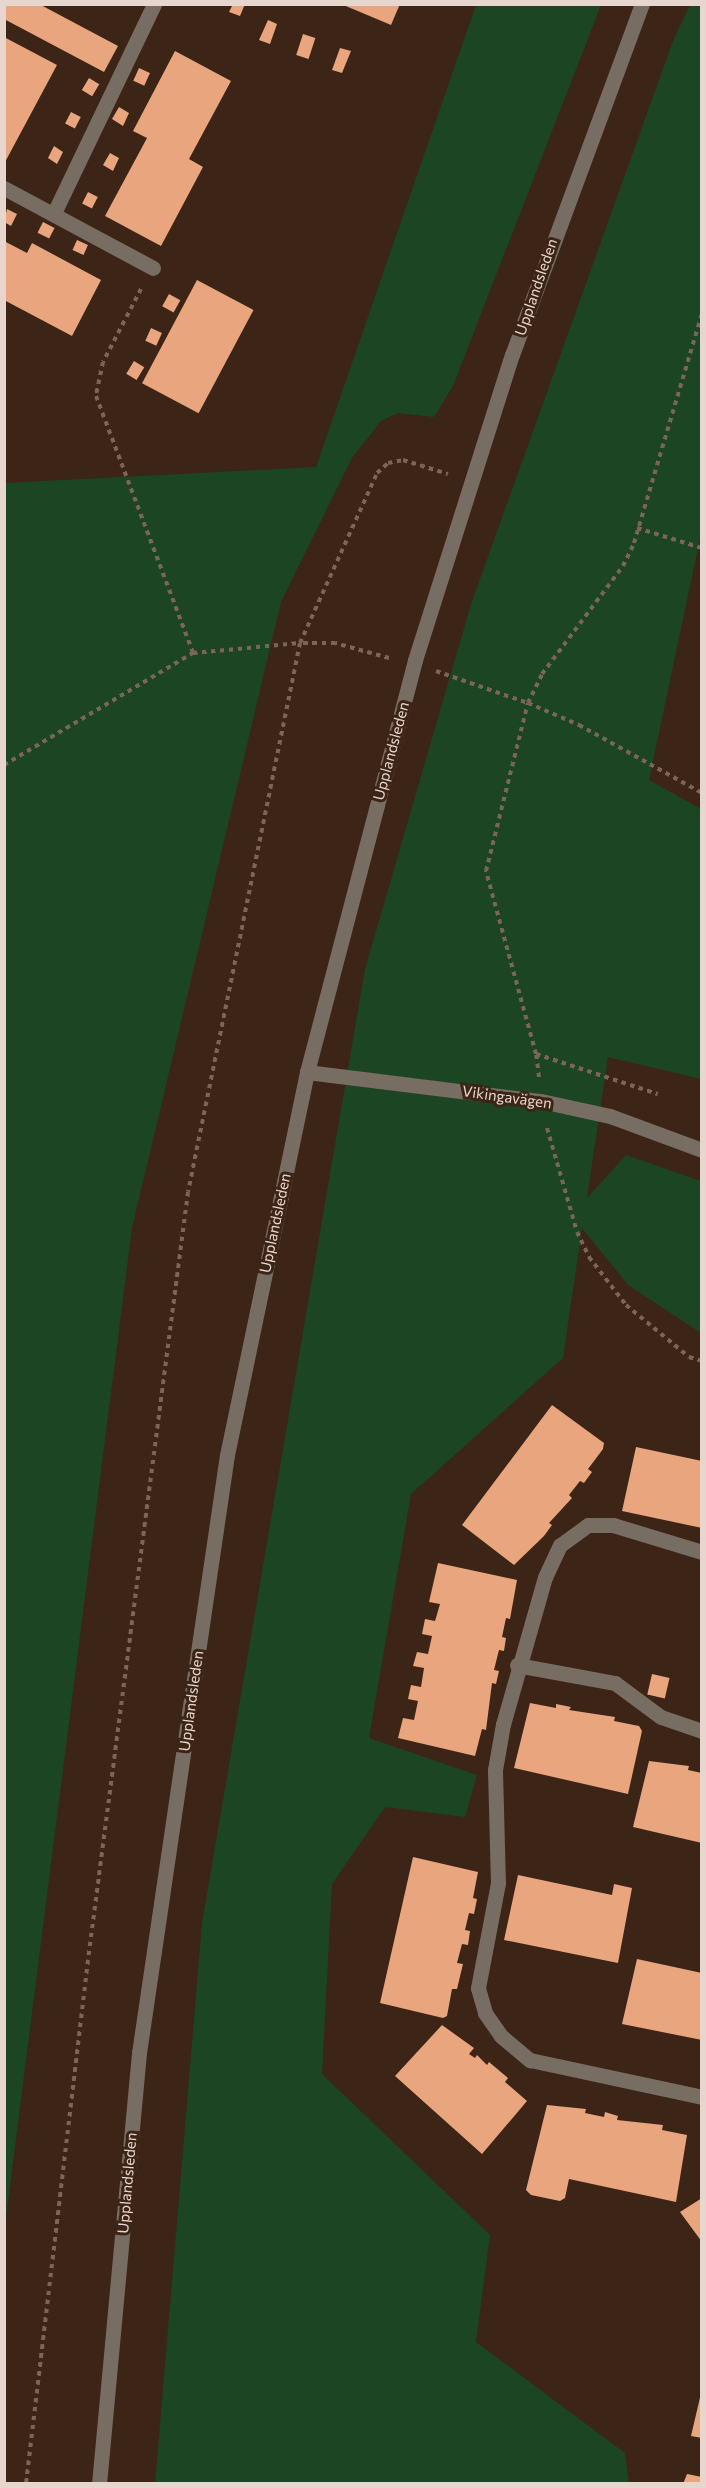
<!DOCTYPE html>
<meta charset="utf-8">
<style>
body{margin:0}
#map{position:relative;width:706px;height:2488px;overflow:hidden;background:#3c2416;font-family:Commissioner,sans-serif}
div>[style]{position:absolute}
.green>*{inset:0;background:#1b4523}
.building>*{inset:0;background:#e8a57e;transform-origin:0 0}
.path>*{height:4px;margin-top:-2px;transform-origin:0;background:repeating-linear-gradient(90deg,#7b6559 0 4.5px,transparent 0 9px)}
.minor>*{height:15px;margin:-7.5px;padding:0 7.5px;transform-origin:7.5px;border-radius:7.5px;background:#776d63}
span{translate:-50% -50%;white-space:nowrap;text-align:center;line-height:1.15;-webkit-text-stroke:6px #3c2416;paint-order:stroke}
.street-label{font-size:15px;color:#e7d6cd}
.frame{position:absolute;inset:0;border:6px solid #e7d6cd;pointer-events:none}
</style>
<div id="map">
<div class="green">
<div style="clip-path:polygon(476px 5px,601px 5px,453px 386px,434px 417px,398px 413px,381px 421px,352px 458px,281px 602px,132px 1228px,5px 2225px,5px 483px,316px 467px)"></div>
<div style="clip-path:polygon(690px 5px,701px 5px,701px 534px,649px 780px,701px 809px,701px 1079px,608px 1057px,587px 1198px,626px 1155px,701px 1181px,701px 1333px,628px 1285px,582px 1228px,563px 1358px,411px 1494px,369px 1738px,477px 1775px,465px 1817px,385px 1807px,332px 1884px,322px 2074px,490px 2235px,476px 2342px,625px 2453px,629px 2483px,155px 2484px,202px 1923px,365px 969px,471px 604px,673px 41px)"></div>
</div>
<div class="building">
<div style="clip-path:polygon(4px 4px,39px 4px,118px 46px,104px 72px,4px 19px)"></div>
<div style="clip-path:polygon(233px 4px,245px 4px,240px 16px,229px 12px)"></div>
<div style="clip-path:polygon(341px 4px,400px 4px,391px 25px)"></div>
<div style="clip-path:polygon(268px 20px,277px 24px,270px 44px,259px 40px)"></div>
<div style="left:303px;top:34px;width:13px;height:22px;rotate:18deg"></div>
<div style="clip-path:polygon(4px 37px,57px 65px,4px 164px)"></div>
<div style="clip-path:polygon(340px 48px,351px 51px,342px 73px,332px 70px)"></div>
<div style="clip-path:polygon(175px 51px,231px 81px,189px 159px,203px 167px,161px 246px,105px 216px,147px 138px,133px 131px)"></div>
<div style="left:139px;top:68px;width:12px;height:14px;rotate:24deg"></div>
<div style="left:89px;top:78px;width:12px;height:14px;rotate:31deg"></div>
<div style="clip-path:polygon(119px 107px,129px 113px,123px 126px,112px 119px)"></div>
<div style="left:71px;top:112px;width:11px;height:13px;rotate:27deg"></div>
<div style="clip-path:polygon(54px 146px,63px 152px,57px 164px,48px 158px)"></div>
<div style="clip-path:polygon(110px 153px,119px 158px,113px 171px,103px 165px)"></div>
<div style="left:88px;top:192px;width:11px;height:13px;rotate:27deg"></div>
<div style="clip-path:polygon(7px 209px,17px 214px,11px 226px,4px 222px)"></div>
<div style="left:43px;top:222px;width:13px;height:12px;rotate:27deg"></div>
<div style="left:77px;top:240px;width:12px;height:11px;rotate:24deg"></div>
<div style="clip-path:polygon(4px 241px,27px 253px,32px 243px,101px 280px,72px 336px,4px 300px)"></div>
<div style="left:197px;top:280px;width:64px;height:117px;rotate:28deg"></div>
<div style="left:169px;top:294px;width:13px;height:14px;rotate:29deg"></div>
<div style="left:151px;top:328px;width:12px;height:14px;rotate:24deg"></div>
<div style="left:134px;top:361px;width:12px;height:15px;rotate:31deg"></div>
<div style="clip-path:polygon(552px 1405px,604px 1443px,603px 1449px,588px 1469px,592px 1472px,584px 1483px,580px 1481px,569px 1495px,572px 1498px,549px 1523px,552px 1525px,544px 1536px,514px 1565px,462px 1525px)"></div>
<div style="clip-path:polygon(636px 1447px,702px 1461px,702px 1528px,622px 1511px)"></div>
<div style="clip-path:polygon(438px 1563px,517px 1580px,510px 1619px,506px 1618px,502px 1637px,506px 1638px,504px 1651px,499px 1650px,494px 1670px,499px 1671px,496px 1684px,492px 1683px,486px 1730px,482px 1729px,475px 1756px,398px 1738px,403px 1718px,414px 1720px,418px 1701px,408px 1699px,411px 1685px,421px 1687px,424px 1668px,413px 1666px,417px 1652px,428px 1654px,432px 1636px,422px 1634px,425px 1619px,435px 1621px,440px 1604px,429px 1602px)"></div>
<div style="left:652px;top:1674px;width:18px;height:21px;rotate:13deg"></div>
<div style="clip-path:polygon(530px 1703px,556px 1708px,556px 1704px,571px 1707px,569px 1710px,615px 1717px,614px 1721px,639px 1726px,642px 1731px,628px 1794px,514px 1768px)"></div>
<div style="clip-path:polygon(649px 1761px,689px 1766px,688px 1770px,702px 1773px,702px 1843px,633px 1827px)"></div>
<div style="clip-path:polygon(413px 1857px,478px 1872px,473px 1898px,477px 1899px,474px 1914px,469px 1913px,465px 1930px,470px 1931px,468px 1945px,462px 1944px,457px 1963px,463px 1964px,457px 1989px,452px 1989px,447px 2016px,443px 2018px,380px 2003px)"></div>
<div style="clip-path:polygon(518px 1875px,612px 1895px,614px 1884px,632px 1888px,618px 1963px,504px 1940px)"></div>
<div style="clip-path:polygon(637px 1959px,702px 1973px,702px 2040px,622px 2024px)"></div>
<div style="clip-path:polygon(442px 2025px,474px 2048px,469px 2054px,475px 2058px,477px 2055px,487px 2065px,489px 2062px,508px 2078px,505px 2082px,527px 2101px,482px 2154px,395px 2076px)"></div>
<div style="clip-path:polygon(547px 2105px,586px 2109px,585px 2113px,604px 2117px,605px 2112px,618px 2116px,617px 2120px,663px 2125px,662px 2130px,687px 2135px,676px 2202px,569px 2179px,565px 2198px,560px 2201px,531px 2195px,526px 2190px)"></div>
<div style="clip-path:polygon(702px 2198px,702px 2242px,680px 2212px)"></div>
<div style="clip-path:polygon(702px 2389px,702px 2438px,691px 2436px)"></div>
<div style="clip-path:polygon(687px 2474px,702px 2477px,702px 2484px,683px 2484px)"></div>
</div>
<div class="path">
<div style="left:141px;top:289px;width:82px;rotate:117.5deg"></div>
<div style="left:103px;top:362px;width:35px;rotate:102deg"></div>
<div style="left:96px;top:396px;width:275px;rotate:69.3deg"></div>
<div style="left:637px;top:528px;width:68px;rotate:17.1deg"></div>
<div style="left:389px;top:658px;width:56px;rotate:-164.5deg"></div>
<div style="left:335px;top:643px;width:35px;rotate:180deg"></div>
<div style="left:300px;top:643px;width:187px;rotate:-65.6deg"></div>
<div style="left:377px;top:473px;width:15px;rotate:-42deg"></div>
<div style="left:388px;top:463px;width:15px;rotate:-11deg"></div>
<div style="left:403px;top:460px;width:47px;rotate:17.3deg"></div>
<div style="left:436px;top:671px;width:97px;rotate:19.2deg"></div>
<div style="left:528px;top:703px;width:56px;rotate:23.3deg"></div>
<div style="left:579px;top:725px;width:141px;rotate:28.9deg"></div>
<div style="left:4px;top:765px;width:220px;rotate:-30.7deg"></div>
<div style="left:193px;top:653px;width:107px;rotate:-5.3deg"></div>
<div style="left:300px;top:643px;width:560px;rotate:101.53deg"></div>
<div style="left:188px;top:1192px;width:774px;rotate:97.42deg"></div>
<div style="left:88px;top:1960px;width:528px;rotate:96.75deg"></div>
<div style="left:536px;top:1054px;width:128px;rotate:18.2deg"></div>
<div style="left:539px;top:1077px;width:23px;rotate:-97deg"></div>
<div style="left:536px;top:1054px;width:190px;rotate:-105.3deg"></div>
<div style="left:486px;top:871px;width:173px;rotate:-76deg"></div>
<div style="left:528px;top:703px;width:32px;rotate:-64deg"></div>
<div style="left:542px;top:674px;width:135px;rotate:-53.1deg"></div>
<div style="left:623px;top:566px;width:25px;rotate:-64deg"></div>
<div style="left:634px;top:543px;width:240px;rotate:-73.5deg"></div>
<div style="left:547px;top:1128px;width:108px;rotate:73.9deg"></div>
<div style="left:577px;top:1232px;width:28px;rotate:64deg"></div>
<div style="left:589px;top:1257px;width:61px;rotate:52.4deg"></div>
<div style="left:626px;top:1305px;width:82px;rotate:39.5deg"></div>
<div style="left:689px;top:1357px;width:14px;rotate:17deg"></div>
</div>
<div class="minor">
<div style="left:4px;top:188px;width:169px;rotate:28.2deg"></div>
<div style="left:54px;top:213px;width:232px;rotate:-64.4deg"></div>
<div style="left:307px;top:1072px;width:236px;rotate:7.1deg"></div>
<div style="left:541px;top:1101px;width:71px;rotate:12.3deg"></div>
<div style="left:610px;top:1116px;width:98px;rotate:20.3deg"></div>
<div style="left:702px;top:1552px;width:93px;rotate:-163.1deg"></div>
<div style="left:613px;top:1525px;width:25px;rotate:180deg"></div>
<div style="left:588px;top:1525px;width:34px;rotate:144deg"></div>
<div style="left:560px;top:1545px;width:35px;rotate:115deg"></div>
<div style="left:545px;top:1577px;width:153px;rotate:105.9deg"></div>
<div style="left:503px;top:1724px;width:47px;rotate:99.9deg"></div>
<div style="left:495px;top:1770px;width:113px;rotate:88.5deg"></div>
<div style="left:498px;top:1883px;width:107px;rotate:100.8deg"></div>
<div style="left:478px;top:1988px;width:26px;rotate:74deg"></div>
<div style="left:485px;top:2013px;width:28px;rotate:55deg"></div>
<div style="left:501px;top:2036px;width:38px;rotate:40deg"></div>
<div style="left:530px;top:2060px;width:176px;rotate:12.1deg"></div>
<div style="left:517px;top:1665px;width:100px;rotate:10.4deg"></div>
<div style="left:615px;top:1683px;width:57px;rotate:36.5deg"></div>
<div style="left:661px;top:1717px;width:43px;rotate:18.9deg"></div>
<div style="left:99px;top:2484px;width:433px;rotate:-84.7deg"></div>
<div style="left:139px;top:2053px;width:604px;rotate:-81.63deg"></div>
<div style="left:227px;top:1455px;width:391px;rotate:-78.2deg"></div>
<div style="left:307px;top:1072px;width:426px;rotate:-75.3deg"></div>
<div style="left:415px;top:660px;width:320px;rotate:-72.4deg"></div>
<div style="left:512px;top:355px;width:374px;rotate:-69.7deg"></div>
</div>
<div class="street-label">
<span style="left:536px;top:287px;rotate:-71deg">Upplandsleden</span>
<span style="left:391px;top:751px;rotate:-75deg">Upplandsleden</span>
<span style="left:507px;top:1097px;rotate:8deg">Vikingavägen</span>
<span style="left:275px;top:1223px;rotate:-78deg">Upplandsleden</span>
<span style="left:191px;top:1701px;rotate:-82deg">Upplandsleden</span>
<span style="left:127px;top:2183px;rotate:-85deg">Upplandsleden</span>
</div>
<div class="frame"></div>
</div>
